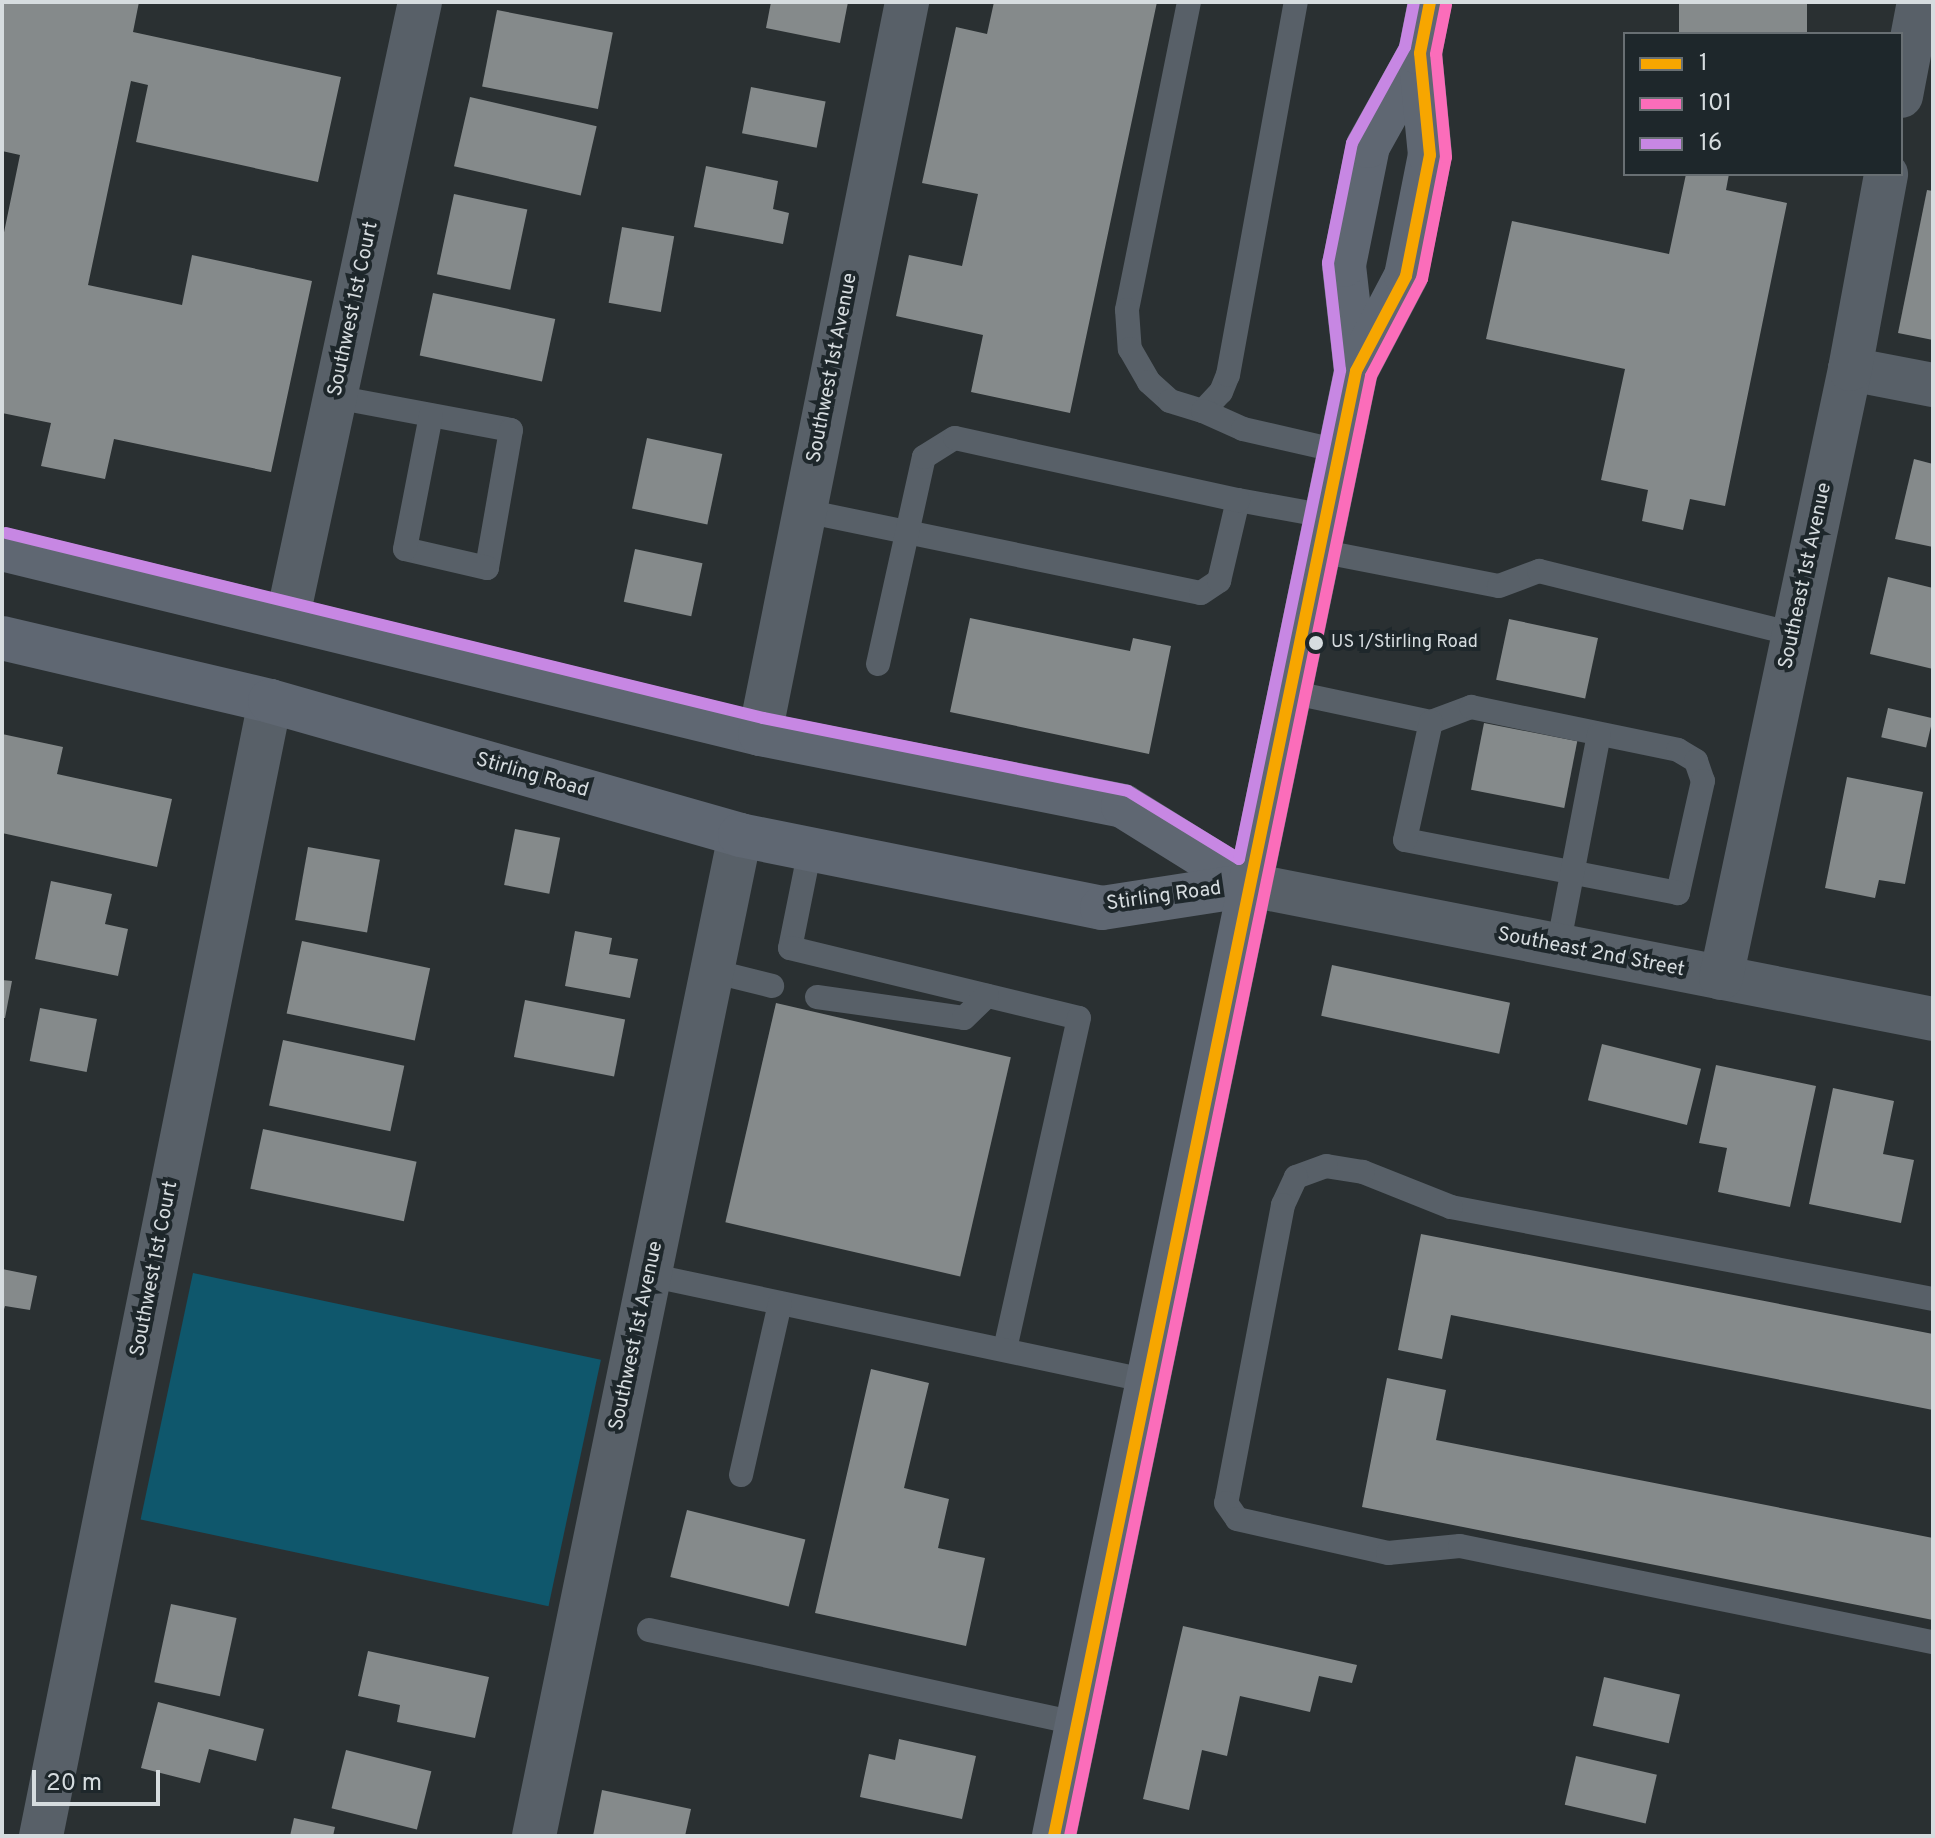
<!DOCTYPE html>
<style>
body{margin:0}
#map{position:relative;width:1935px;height:1838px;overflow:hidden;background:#2a3032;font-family:Overpass,sans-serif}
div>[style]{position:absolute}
.green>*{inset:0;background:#0f576c;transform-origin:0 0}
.building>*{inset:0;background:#858a8b;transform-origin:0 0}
.service>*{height:24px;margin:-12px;padding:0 12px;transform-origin:12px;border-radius:12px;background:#586068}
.minor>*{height:44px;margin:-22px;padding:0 22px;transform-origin:22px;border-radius:22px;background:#586068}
.primary>*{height:44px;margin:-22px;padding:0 22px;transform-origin:22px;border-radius:22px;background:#5f6772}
.bus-1>*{height:12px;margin:-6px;padding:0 6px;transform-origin:6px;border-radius:6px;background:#f7a600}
.bus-2>*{height:12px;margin:-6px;padding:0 6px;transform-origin:6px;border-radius:6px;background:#fb6dba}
.bus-3>*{height:12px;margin:-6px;padding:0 6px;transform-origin:6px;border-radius:6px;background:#c787e3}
.dots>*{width:22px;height:22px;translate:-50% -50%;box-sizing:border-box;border:4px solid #1e272b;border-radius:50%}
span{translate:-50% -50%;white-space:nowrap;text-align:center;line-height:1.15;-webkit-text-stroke:8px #1e272b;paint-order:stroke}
.bus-label{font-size:18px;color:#d6dcdf}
.left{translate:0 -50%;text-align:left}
.street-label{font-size:20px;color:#d6dcdf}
.frame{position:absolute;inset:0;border:4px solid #d6dcdf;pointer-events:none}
.legend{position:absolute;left:1623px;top:32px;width:280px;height:144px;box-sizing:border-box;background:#1e272b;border:2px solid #686f73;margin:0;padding:10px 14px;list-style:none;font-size:24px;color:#d6dcdf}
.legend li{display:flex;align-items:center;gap:16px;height:40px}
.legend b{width:40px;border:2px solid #686f73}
.scale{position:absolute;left:32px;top:1770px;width:128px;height:36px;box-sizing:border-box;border:4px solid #d6dcdf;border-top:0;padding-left:10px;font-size:24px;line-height:28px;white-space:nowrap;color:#d6dcdf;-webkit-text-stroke:6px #1e272b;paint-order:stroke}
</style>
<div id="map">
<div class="green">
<div style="left:193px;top:1273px;width:417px;height:252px;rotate:12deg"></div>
</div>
<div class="building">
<div style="clip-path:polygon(2px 2px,139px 2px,133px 32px,341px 77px,318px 182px,136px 142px,148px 85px,131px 81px,88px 285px,182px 305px,192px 255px,312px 281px,271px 472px,114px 439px,105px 479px,41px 466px,51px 423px,2px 413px,2px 242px,20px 155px,2px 151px)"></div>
<div style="clip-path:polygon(771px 2px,848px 2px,840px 43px,766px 28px)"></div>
<div style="clip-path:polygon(994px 2px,1157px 2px,1070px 413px,971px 392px,983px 335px,896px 316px,909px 255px,962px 266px,978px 194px,922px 183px,956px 27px,987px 34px)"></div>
<div style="left:1679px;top:2px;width:128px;height:33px"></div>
<div style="left:497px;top:10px;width:118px;height:78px;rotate:11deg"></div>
<div style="left:751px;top:87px;width:76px;height:47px;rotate:11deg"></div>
<div style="left:470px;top:97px;width:130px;height:71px;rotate:13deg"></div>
<div style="clip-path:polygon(706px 166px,778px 181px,773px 209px,789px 213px,783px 244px,694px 227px)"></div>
<div style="clip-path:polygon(1686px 174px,1729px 174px,1726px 190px,1787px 203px,1725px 506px,1690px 499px,1683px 530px,1642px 521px,1648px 490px,1601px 480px,1625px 369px,1486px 339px,1512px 221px,1669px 254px)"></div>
<div style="clip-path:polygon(1927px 190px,1933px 191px,1933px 340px,1898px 333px)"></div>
<div style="left:454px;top:194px;width:75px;height:82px;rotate:12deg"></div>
<div style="left:622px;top:227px;width:53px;height:77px;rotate:10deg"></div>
<div style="left:433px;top:293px;width:125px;height:64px;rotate:12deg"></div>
<div style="left:647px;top:438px;width:77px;height:72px;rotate:12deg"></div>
<div style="clip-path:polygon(1914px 459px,1933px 464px,1933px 547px,1895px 539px)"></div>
<div style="left:635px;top:549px;width:69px;height:54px;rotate:12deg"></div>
<div style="clip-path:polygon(1888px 577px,1933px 588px,1933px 669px,1870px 654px)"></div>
<div style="clip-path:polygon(970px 618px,1130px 651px,1133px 638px,1171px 646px,1149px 754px,950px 712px)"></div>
<div style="left:1509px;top:619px;width:91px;height:62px;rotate:12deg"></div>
<div style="left:1888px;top:708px;width:46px;height:30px;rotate:13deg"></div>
<div style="left:1484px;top:723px;width:95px;height:68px;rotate:11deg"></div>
<div style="clip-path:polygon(2px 734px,63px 747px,57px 774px,172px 799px,157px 867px,2px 833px)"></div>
<div style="clip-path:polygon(1847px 777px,1923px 792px,1905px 884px,1879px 880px,1875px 898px,1825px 888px)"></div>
<div style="left:515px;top:829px;width:46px;height:57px;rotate:11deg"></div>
<div style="left:308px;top:847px;width:73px;height:74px;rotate:10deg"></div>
<div style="clip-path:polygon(51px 881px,112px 894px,105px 924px,128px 929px,118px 976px,35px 959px)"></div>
<div style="clip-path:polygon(575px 931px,612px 938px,609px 954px,638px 959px,630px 998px,565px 986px)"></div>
<div style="left:302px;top:941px;width:131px;height:74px;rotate:12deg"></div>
<div style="left:1332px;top:965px;width:182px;height:52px;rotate:12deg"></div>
<div style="clip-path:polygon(2px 980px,12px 981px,5px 1018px,2px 1018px)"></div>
<div style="left:525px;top:1000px;width:102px;height:58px;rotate:11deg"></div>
<div style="left:776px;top:1003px;width:241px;height:225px;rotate:13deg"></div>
<div style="left:40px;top:1008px;width:58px;height:54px;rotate:11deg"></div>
<div style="left:283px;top:1040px;width:124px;height:67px;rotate:12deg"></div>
<div style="left:1602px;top:1044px;width:102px;height:58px;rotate:14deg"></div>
<div style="clip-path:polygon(1716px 1065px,1816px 1086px,1790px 1207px,1718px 1192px,1727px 1148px,1699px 1143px)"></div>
<div style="clip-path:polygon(1833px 1088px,1894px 1101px,1883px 1154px,1914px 1160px,1901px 1223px,1809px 1204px)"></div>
<div style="left:263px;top:1129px;width:157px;height:61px;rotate:12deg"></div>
<div style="clip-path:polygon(1421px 1234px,1933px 1334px,1933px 1410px,1451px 1315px,1442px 1359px,1398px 1350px)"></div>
<div style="clip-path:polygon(2px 1269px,37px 1276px,30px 1310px,5px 1306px,2px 1316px)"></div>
<div style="clip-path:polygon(871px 1369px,929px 1383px,904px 1488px,949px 1499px,938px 1548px,985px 1558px,966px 1646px,815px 1613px)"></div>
<div style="clip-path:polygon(1387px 1378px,1446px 1390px,1436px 1440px,1933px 1538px,1933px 1620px,1362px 1507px)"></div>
<div style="left:687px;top:1510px;width:122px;height:69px;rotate:14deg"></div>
<div style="left:171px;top:1604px;width:67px;height:80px;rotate:12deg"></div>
<div style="clip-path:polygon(1183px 1626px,1357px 1665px,1352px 1683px,1319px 1676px,1310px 1712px,1240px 1696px,1227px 1756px,1202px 1750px,1189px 1810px,1143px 1799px)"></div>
<div style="clip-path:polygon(368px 1651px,489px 1677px,475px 1738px,397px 1722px,400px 1705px,358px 1696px)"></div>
<div style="left:1604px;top:1677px;width:78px;height:50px;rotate:13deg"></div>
<div style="clip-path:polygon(158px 1702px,264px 1729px,256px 1761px,209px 1749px,200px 1783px,141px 1768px)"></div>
<div style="clip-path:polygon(899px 1739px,976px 1756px,962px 1819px,860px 1797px,869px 1754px,895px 1760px)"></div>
<div style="left:346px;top:1750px;width:88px;height:60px;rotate:14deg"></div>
<div style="left:1576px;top:1756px;width:83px;height:50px;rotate:13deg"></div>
<div style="clip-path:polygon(602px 1790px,691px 1809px,685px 1836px,593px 1836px)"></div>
<div style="clip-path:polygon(294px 1818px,335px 1827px,333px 1836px,290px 1836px)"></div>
</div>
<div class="service">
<div style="left:1189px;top:2px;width:314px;rotate:101.4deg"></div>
<div style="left:1127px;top:310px;width:39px;rotate:86deg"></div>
<div style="left:1130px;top:349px;width:38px;rotate:60deg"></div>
<div style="left:1149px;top:382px;width:28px;rotate:42deg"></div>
<div style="left:1170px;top:401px;width:34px;rotate:17deg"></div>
<div style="left:1203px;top:411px;width:26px;rotate:-47deg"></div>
<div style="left:1221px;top:392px;width:18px;rotate:-68deg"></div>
<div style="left:1228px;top:375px;width:379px;rotate:-79.7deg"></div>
<div style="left:335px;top:397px;width:179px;rotate:10.6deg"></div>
<div style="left:511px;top:430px;width:140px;rotate:99.9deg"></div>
<div style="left:487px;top:568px;width:84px;rotate:-167deg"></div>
<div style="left:405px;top:549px;width:136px;rotate:-79deg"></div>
<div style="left:1203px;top:411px;width:44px;rotate:24.2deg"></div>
<div style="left:1243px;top:429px;width:98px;rotate:12.9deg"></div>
<div style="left:805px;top:511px;width:404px;rotate:11.7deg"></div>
<div style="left:1201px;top:593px;width:22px;rotate:-34deg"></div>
<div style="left:1219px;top:581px;width:83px;rotate:-76.8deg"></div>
<div style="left:1238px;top:500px;width:89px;rotate:10.3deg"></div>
<div style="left:1319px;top:551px;width:183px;rotate:11deg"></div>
<div style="left:1499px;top:586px;width:43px;rotate:-20.6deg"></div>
<div style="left:1539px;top:571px;width:263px;rotate:13.9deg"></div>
<div style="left:878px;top:664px;width:212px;rotate:-77.5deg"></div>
<div style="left:924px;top:457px;width:36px;rotate:-32deg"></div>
<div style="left:955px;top:438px;width:290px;rotate:12.4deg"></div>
<div style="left:1290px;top:692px;width:144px;rotate:12deg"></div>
<div style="left:1431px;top:722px;width:43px;rotate:-20.6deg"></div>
<div style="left:1471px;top:707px;width:211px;rotate:11.7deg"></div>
<div style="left:1678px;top:750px;width:21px;rotate:31deg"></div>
<div style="left:1696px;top:761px;width:21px;rotate:71deg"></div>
<div style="left:1703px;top:781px;width:115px;rotate:102.6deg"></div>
<div style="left:1678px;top:893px;width:278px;rotate:-169deg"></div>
<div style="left:1405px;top:840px;width:121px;rotate:-77.6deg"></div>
<div style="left:810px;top:849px;width:101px;rotate:101.4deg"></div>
<div style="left:790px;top:948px;width:297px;rotate:13.6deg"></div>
<div style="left:1079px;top:1018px;width:340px;rotate:102.6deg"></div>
<div style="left:1558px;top:947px;width:216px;rotate:-79.1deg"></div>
<div style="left:712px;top:971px;width:62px;rotate:14deg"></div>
<div style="left:817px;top:997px;width:148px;rotate:8.1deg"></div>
<div style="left:964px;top:1018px;width:32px;rotate:-44deg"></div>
<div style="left:649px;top:1275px;width:511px;rotate:11.97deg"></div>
<div style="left:1933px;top:1299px;width:491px;rotate:-169.2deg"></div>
<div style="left:1451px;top:1207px;width:95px;rotate:-158.3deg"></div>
<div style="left:1363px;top:1172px;width:37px;rotate:-171deg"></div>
<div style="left:1326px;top:1166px;width:32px;rotate:160deg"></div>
<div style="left:1296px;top:1177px;width:31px;rotate:115deg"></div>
<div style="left:1283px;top:1205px;width:303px;rotate:100.8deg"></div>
<div style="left:1226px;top:1503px;width:19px;rotate:55deg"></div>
<div style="left:1237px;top:1519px;width:155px;rotate:12.7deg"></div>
<div style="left:1388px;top:1553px;width:72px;rotate:-5.6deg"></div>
<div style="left:1460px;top:1546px;width:483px;rotate:11.5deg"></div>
<div style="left:741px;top:1475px;width:176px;rotate:-77.2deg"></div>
<div style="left:649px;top:1630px;width:438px;rotate:12.3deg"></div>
</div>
<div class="minor">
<div style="left:1901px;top:96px;width:96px;rotate:-79.2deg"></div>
<div style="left:1850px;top:369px;width:85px;rotate:10.9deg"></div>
<div style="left:288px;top:616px;width:628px;rotate:-77.87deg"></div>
<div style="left:760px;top:734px;width:747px;rotate:-78.64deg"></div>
<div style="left:1250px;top:885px;width:696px;rotate:11.1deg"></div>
<div style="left:1721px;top:978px;width:623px;rotate:-78.04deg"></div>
<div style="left:1850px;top:369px;width:198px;rotate:-79.5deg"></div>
<div style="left:41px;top:1836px;width:1158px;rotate:-78.59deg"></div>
<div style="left:534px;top:1836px;width:1022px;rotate:-78.37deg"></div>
</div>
<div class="primary">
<div style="left:1356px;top:371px;width:107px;rotate:-96.5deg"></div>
<div style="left:1344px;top:265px;width:121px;rotate:-78.6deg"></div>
<div style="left:1368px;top:146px;width:107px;rotate:-60.8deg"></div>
<div style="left:2px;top:549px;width:780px;rotate:13.72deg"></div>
<div style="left:760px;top:734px;width:370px;rotate:11.2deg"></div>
<div style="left:1123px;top:806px;width:150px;rotate:31.9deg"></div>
<div style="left:2px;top:638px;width:275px;rotate:13.2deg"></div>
<div style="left:270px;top:701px;width:489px;rotate:15.9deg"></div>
<div style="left:740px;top:835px;width:369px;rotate:11.4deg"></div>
<div style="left:1102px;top:908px;width:150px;rotate:-8.8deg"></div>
<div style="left:1054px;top:1836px;width:1496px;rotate:-78.35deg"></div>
<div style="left:1356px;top:371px;width:107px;rotate:-62.2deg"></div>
<div style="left:1406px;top:276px;width:123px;rotate:-78.8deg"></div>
<div style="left:1430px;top:155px;width:102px;rotate:-95.6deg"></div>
<div style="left:1420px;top:53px;width:52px;rotate:-78.9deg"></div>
</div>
<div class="bus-1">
<div style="left:1054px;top:1836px;width:1496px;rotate:-78.35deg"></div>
<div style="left:1356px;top:371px;width:107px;rotate:-62.2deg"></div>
<div style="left:1406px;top:276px;width:123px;rotate:-78.8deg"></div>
<div style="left:1430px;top:155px;width:102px;rotate:-95.6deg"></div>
<div style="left:1420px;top:53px;width:52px;rotate:-78.9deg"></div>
</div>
<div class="bus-2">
<div style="left:1070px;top:1836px;width:1491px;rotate:-78.35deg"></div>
<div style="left:1371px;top:376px;width:110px;rotate:-62.3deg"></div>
<div style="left:1422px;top:279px;width:124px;rotate:-78.9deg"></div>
<div style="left:1446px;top:157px;width:103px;rotate:-95.5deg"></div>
<div style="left:1436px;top:54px;width:50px;rotate:-78.5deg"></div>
</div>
<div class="bus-3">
<div style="left:6px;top:533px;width:779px;rotate:13.73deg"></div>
<div style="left:763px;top:718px;width:372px;rotate:11.3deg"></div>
<div style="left:1128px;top:791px;width:130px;rotate:31.5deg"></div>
<div style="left:1239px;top:859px;width:499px;rotate:-78.3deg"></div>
<div style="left:1340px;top:370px;width:108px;rotate:-96.4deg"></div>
<div style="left:1328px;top:263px;width:122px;rotate:-78.7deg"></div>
<div style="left:1352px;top:143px;width:110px;rotate:-61.1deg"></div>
<div style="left:1405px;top:47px;width:46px;rotate:-78.7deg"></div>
</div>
<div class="dots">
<div style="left:1316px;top:643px;background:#d6dcdf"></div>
</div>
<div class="bus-label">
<span class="left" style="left:1331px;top:643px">US 1/Stirling Road</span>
</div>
<div class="street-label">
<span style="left:354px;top:309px;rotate:-78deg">Southwest 1st Court</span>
<span style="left:833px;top:368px;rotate:-79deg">Southwest 1st Avenue</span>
<span style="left:1806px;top:576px;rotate:-78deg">Southeast 1st Avenue</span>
<span style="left:532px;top:776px;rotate:16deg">Stirling Road</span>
<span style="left:1164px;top:897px;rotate:-8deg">Stirling Road</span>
<span style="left:1591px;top:953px;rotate:11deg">Southeast 2nd Street</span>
<span style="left:155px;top:1269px;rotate:-79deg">Southwest 1st Court</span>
<span style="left:637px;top:1336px;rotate:-78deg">Southwest 1st Avenue</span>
</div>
<div class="frame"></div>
<ul class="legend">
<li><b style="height:10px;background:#f7a600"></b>1</li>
<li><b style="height:10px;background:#fb6dba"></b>101</li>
<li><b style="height:10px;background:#c787e3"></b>16</li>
</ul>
<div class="scale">20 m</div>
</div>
